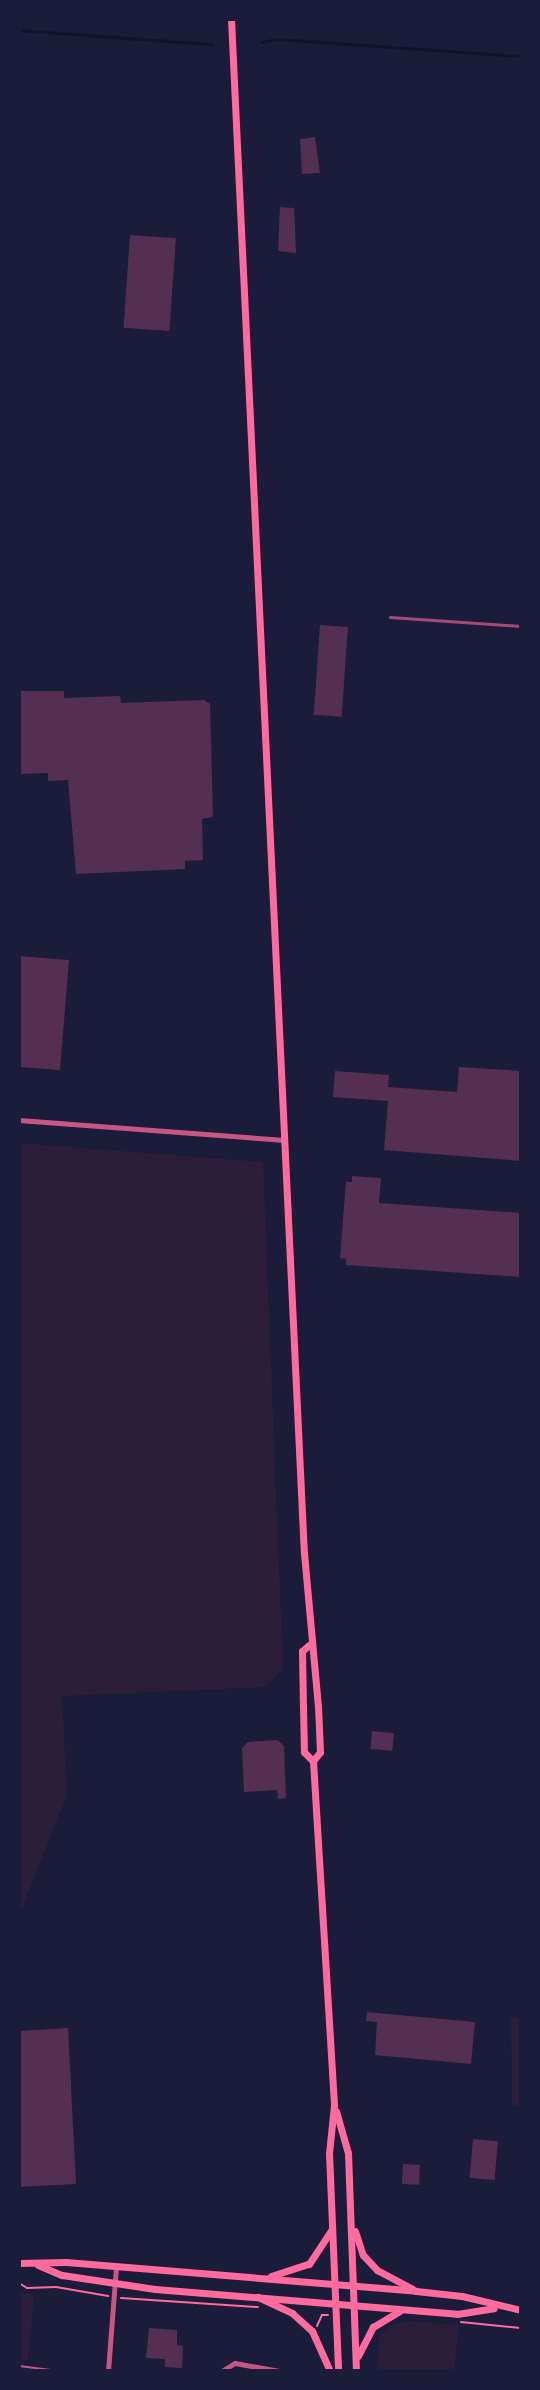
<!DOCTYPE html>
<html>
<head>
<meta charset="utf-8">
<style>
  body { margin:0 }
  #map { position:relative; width:540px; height:2390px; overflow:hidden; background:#1b1b3a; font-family:Inter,sans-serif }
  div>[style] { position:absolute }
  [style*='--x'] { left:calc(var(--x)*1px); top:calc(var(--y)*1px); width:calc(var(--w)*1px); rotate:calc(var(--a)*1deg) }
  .green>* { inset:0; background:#2a1e3b }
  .stream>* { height:2.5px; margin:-1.25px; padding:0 1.25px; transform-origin:1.25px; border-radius:1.25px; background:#12122b }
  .building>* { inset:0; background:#542f53; transform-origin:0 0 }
  .path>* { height:2px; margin:-1px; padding:0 1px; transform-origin:1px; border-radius:1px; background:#ff6b9d }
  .service>* { height:2px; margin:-1px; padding:0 1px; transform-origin:1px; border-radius:1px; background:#c65784 }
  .minor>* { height:4.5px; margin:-2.25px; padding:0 2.25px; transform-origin:2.25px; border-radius:2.25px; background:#c65784 }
  .primary>* { height:7px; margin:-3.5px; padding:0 3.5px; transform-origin:3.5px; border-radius:3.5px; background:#ff6b9d }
  .rail>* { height:2.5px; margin:-1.25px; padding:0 1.25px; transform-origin:1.25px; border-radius:1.25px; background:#a44b75 }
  span { translate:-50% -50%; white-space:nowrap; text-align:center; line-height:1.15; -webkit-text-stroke:5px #1b1b3a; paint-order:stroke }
  .frame { position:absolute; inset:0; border:21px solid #1b1b3a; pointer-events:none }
</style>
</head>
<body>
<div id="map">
  <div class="green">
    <i style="clip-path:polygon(19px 1143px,263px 1162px,283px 1669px,266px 1687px,62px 1696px,67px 1795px,19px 1916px)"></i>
    <i style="clip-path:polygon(511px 2016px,521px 2019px,521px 2106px,512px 2105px)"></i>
    <i style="clip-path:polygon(19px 2293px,34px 2294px,28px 2360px,19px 2360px)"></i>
    <i style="clip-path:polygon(405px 2321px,459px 2325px,454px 2371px,377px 2371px,379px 2338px,390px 2326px)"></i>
  </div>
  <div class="stream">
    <i style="--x:19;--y:30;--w:193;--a:4.2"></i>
    <i style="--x:262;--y:42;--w:15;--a:-11"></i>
    <i style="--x:277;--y:39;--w:245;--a:4"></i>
  </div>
  <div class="building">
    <i style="clip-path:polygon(315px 137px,320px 173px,302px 174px,300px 139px)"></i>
    <i style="clip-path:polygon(280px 207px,294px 208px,296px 253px,278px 251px)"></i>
    <i style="left:130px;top:235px;width:46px;height:93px;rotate:4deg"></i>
    <i style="left:320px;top:625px;width:28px;height:90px;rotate:4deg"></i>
    <i style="clip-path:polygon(19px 691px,64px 691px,64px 698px,120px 696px,121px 703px,204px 700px,210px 704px,213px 817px,202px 819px,203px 860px,185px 861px,185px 869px,76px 874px,68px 780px,48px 781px,48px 773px,19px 774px)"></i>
    <i style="clip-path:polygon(19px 956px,69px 960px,60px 1070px,19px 1067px)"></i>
    <i style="clip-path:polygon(459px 1067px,521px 1071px,521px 1161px,384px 1150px,388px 1101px,333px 1097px,335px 1071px,389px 1075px,388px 1087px,457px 1092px)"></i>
    <i style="clip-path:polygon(352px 1176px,381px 1178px,379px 1203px,521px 1213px,521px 1277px,346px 1265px,346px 1259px,340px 1258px,346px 1182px,352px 1182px)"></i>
    <i style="left:372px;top:1731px;width:22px;height:18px;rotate:5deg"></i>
    <i style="clip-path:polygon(278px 1740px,284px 1746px,286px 1798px,278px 1799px,277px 1790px,244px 1792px,242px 1748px,248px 1742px)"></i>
    <i style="clip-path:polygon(367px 2012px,475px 2022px,471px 2064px,375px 2055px,377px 2022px,366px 2021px)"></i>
    <i style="clip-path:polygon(68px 2028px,76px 2184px,19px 2187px,19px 2031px)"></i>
    <i style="left:473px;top:2139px;width:25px;height:39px;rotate:5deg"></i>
    <i style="left:403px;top:2164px;width:17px;height:20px;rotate:3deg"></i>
    <i style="clip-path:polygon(149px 2328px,177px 2330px,177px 2345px,183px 2346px,182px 2368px,165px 2367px,165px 2359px,146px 2358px)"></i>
  </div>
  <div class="path">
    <i style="--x:19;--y:2283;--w:9;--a:32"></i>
    <i style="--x:27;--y:2288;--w:29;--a:-2"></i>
    <i style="--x:56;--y:2287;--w:53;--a:9.8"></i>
    <i style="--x:121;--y:2298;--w:137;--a:3.8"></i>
    <i style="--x:461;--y:2322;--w:60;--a:5.7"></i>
    <i style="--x:317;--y:2326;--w:12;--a:-66"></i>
    <i style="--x:322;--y:2315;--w:6;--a:0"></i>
  </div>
  <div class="service">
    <i style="--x:19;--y:2366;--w:40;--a:7.1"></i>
  </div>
  <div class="minor">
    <i style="--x:19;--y:1120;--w:266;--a:4.3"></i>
    <i style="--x:108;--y:2371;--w:104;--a:-85.6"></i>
    <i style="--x:222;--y:2371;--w:15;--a:-32"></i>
    <i style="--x:235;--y:2363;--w:46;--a:10.1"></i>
  </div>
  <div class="primary">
    <i style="--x:231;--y:19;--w:1536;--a:87.28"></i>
    <i style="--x:304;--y:1553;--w:154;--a:84.8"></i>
    <i style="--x:318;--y:1706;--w:46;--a:87.5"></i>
    <i style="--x:320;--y:1752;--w:11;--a:128"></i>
    <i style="--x:313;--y:1761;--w:345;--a:86.5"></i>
    <i style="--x:334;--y:2105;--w:48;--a:95.9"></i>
    <i style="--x:329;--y:2153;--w:218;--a:87.6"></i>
    <i style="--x:309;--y:1645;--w:9;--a:139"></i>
    <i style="--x:302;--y:1651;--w:55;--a:89"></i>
    <i style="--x:303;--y:1706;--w:46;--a:88.8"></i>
    <i style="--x:304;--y:1752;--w:13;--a:45"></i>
    <i style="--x:336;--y:2111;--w:44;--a:74.1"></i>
    <i style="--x:348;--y:2153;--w:218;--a:87.9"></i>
    <i style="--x:355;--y:2231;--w:25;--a:72"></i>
    <i style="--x:363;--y:2255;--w:21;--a:47"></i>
    <i style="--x:377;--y:2270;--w:40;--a:28"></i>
    <i style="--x:19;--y:2263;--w:47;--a:-1.2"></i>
    <i style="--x:66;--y:2262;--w:351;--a:4.7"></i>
    <i style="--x:416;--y:2291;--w:46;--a:6.2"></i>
    <i style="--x:462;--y:2296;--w:61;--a:13.3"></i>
    <i style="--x:38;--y:2265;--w:26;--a:23"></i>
    <i style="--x:62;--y:2275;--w:94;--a:8.6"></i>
    <i style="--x:155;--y:2289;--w:303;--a:4.7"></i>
    <i style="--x:457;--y:2314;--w:37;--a:-9"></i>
    <i style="--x:271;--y:2276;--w:40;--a:-18"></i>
    <i style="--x:309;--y:2264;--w:42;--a:-56.7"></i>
    <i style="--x:258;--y:2297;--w:38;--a:25"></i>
    <i style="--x:292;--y:2313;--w:27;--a:42"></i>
    <i style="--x:312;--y:2331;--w:44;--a:65.8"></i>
    <i style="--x:358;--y:2356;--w:33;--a:-63"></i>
    <i style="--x:373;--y:2327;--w:31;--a:-31"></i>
  </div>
  <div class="rail">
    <i style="--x:390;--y:617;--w:131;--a:3.9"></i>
  </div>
  <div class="frame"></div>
</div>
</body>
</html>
